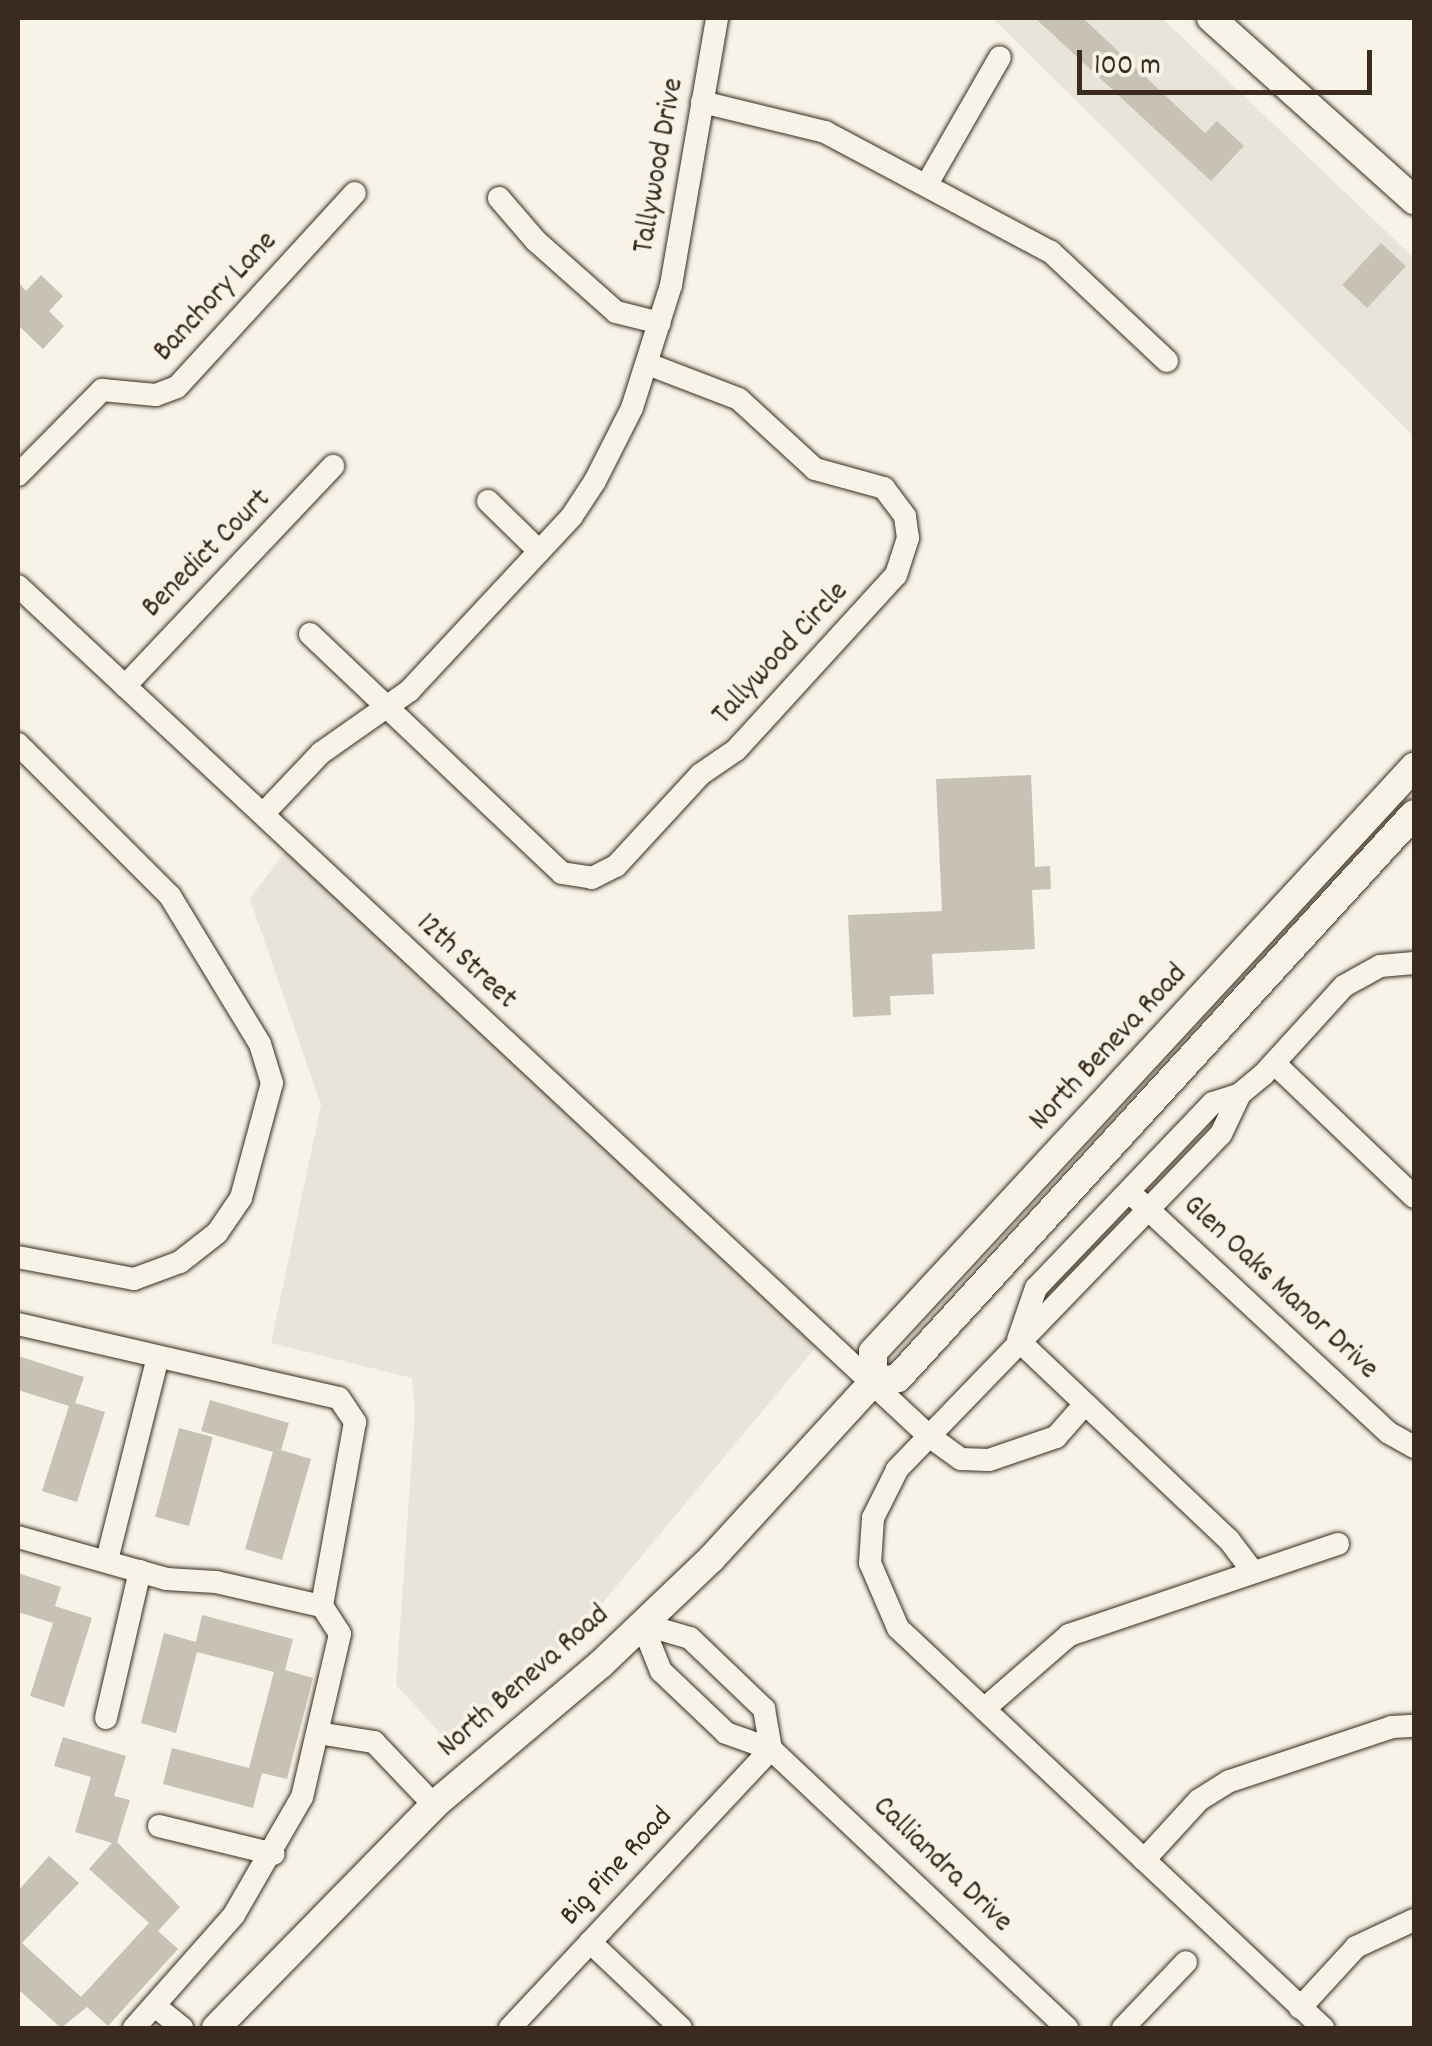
<!DOCTYPE html>
<html>
<head>
<meta charset="utf-8">
<style>
  body { margin:0 }
  #map { position:relative; width:1432px; height:2046px; overflow:hidden; background:#f7f3e8; font-family:Dekko,sans-serif }
  div>[style] { position:absolute }
  [style*='--x'] { left:calc(var(--x)*1px); top:calc(var(--y)*1px); width:calc(var(--w)*1px); rotate:calc(var(--a)*1deg) }
  .built>* { inset:0; background:#e9e4d9 }
  .building>* { inset:0; background:#c8c1b6; transform-origin:0 0 }
  .roads { filter:drop-shadow(0 0 2px #3b2a1e) drop-shadow(0 0 2px #3b2a1e) }
  .minor>* { height:22px; margin:-11px; padding:0 11px; transform-origin:11px; border-radius:11px; background:#f7f3e8 }
  .major>* { height:28px; margin:-14px; padding:0 14px; transform-origin:14px; border-radius:14px; background:#f7f3e8 }
  span { translate:-50% -50%; white-space:nowrap; text-align:center; line-height:1.15; -webkit-text-stroke:8px #f7f3e8; paint-order:stroke }
  .street-label { font-size:30px; color:#3b2a1e }
  .frame { position:absolute; inset:0; border:20px solid #3b2a1e; pointer-events:none }
  .scale { position:absolute; left:1077px; top:50px; width:295px; height:45px; box-sizing:border-box; border:5px solid #3b2a1e; border-top:0; padding-left:12px; font-size:30px; line-height:35px; white-space:nowrap; color:#3b2a1e; -webkit-text-stroke:8px #f7f3e8; paint-order:stroke }
</style>
</head>
<body>
<div id="map">
  <div class="built">
    <i style="clip-path:polygon(993px 18px,1162px 18px,1414px 258px,1414px 437px)"></i>
    <i style="clip-path:polygon(286px 850px,816px 1347px,585px 1624px,469px 1729px,442px 1735px,396px 1685px,415px 1412px,412px 1378px,271px 1343px,321px 1105px,250px 899px)"></i>
  </div>
  <div class="building">
    <i style="clip-path:polygon(1035px 18px,1083px 18px,1205px 133px,1217px 121px,1244px 146px,1211px 181px)"></i>
    <i style="left:1381px;top:243px;width:34px;height:57px;rotate:43deg"></i>
    <i style="clip-path:polygon(41px 275px,63px 296px,49px 311px,64px 326px,43px 349px,18px 325px,18px 282px,26px 291px)"></i>
    <i style="clip-path:polygon(1031px 775px,1035px 867px,1050px 866px,1051px 889px,1032px 890px,1035px 949px,932px 954px,934px 994px,890px 996px,891px 1015px,853px 1017px,848px 915px,942px 911px,936px 779px)"></i>
    <i style="clip-path:polygon(18px 1356px,84px 1377px,75px 1403px,105px 1412px,77px 1502px,42px 1491px,69px 1406px,18px 1390px)"></i>
    <i style="clip-path:polygon(210px 1400px,289px 1423px,281px 1450px,311px 1459px,282px 1560px,245px 1549px,273px 1452px,201px 1431px)"></i>
    <i style="left:179px;top:1428px;width:35px;height:92px;rotate:15deg"></i>
    <i style="clip-path:polygon(18px 1573px,61px 1587px,55px 1606px,92px 1618px,64px 1707px,30px 1696px,53px 1623px,18px 1612px)"></i>
    <i style="clip-path:polygon(202px 1615px,293px 1639px,285px 1670px,313px 1678px,287px 1779px,262px 1773px,253px 1808px,163px 1784px,172px 1748px,249px 1768px,274px 1672px,197px 1652px,176px 1733px,141px 1723px,164px 1633px,196px 1642px)"></i>
    <i style="clip-path:polygon(63px 1737px,126px 1756px,114px 1796px,130px 1800px,117px 1842px,180px 1907px,158px 1931px,178px 1949px,108px 2026px,87px 2007px,61px 2028px,18px 1989px,18px 1891px,49px 1856px,79px 1883px,22px 1943px,81px 1997px,149px 1923px,89px 1869px,112px 1843px,75px 1832px,91px 1777px,54px 1766px)"></i>
  </div>
  <div class="roads">
    <div class="minor">
      <i style="--x:702;--y:102;--w:127;--a:13.7"></i>
      <i style="--x:825;--y:132;--w:256;--a:28"></i>
      <i style="--x:1051;--y:252;--w:159;--a:43.2"></i>
      <i style="--x:927;--y:184;--w:146;--a:-60.1"></i>
      <i style="--x:499;--y:198;--w:57;--a:49.3"></i>
      <i style="--x:536;--y:241;--w:107;--a:41.6"></i>
      <i style="--x:616;--y:312;--w:45;--a:14"></i>
      <i style="--x:18;--y:475;--w:120;--a:-45.3"></i>
      <i style="--x:102;--y:390;--w:54;--a:5.3"></i>
      <i style="--x:156;--y:395;--w:22;--a:-21"></i>
      <i style="--x:177;--y:387;--w:263;--a:-47.5"></i>
      <i style="--x:488;--y:501;--w:71;--a:44.4"></i>
      <i style="--x:18;--y:586;--w:1246;--a:43.02"></i>
      <i style="--x:929;--y:1436;--w:39;--a:36"></i>
      <i style="--x:961;--y:1459;--w:28;--a:2"></i>
      <i style="--x:989;--y:1460;--w:71;--a:-18.9"></i>
      <i style="--x:1056;--y:1437;--w:44;--a:-48.7"></i>
      <i style="--x:310;--y:634;--w:347;--a:43.5"></i>
      <i style="--x:562;--y:873;--w:30;--a:9"></i>
      <i style="--x:592;--y:878;--w:27;--a:-27"></i>
      <i style="--x:616;--y:866;--w:125;--a:-47.3"></i>
      <i style="--x:701;--y:774;--w:42;--a:-34.4"></i>
      <i style="--x:736;--y:750;--w:237;--a:-47.6"></i>
      <i style="--x:896;--y:575;--w:39;--a:-72"></i>
      <i style="--x:908;--y:538;--w:22;--a:-98"></i>
      <i style="--x:905;--y:516;--w:35;--a:-127"></i>
      <i style="--x:884;--y:488;--w:72;--a:-164.6"></i>
      <i style="--x:815;--y:469;--w:103;--a:-137.4"></i>
      <i style="--x:739;--y:399;--w:97;--a:-159"></i>
      <i style="--x:125;--y:686;--w:303;--a:-46.6"></i>
      <i style="--x:18;--y:744;--w:215;--a:45"></i>
      <i style="--x:170;--y:896;--w:173;--a:58.7"></i>
      <i style="--x:260;--y:1044;--w:41;--a:72.9"></i>
      <i style="--x:272;--y:1083;--w:119;--a:105.1"></i>
      <i style="--x:241;--y:1198;--w:42;--a:124.4"></i>
      <i style="--x:217;--y:1233;--w:47;--a:141.9"></i>
      <i style="--x:180;--y:1262;--w:49;--a:159.7"></i>
      <i style="--x:134;--y:1279;--w:118;--a:-169.3"></i>
      <i style="--x:264;--y:813;--w:83;--a:-46.5"></i>
      <i style="--x:321;--y:753;--w:108;--a:-35.2"></i>
      <i style="--x:409;--y:691;--w:239;--a:-47"></i>
      <i style="--x:572;--y:516;--w:42;--a:-56.7"></i>
      <i style="--x:595;--y:481;--w:82;--a:-63.1"></i>
      <i style="--x:632;--y:408;--w:129;--a:-72.4"></i>
      <i style="--x:671;--y:285;--w:271;--a:-80.2"></i>
      <i style="--x:1274;--y:1063;--w:194;--a:43.7"></i>
      <i style="--x:1240;--y:1094;--w:44;--a:115.4"></i>
      <i style="--x:1221;--y:1134;--w:467;--a:134"></i>
      <i style="--x:897;--y:1470;--w:54;--a:116.6"></i>
      <i style="--x:873;--y:1518;--w:45;--a:93.8"></i>
      <i style="--x:870;--y:1563;--w:71;--a:66.7"></i>
      <i style="--x:898;--y:1628;--w:584;--a:43.26"></i>
      <i style="--x:1138;--y:1200;--w:342;--a:42.9"></i>
      <i style="--x:1389;--y:1433;--w:29;--a:29"></i>
      <i style="--x:18;--y:1324;--w:329;--a:13"></i>
      <i style="--x:339;--y:1398;--w:29;--a:56"></i>
      <i style="--x:355;--y:1422;--w:187;--a:100.2"></i>
      <i style="--x:322;--y:1606;--w:33;--a:57"></i>
      <i style="--x:340;--y:1634;--w:167;--a:103.1"></i>
      <i style="--x:302;--y:1797;--w:136;--a:120"></i>
      <i style="--x:234;--y:1915;--w:151;--a:131.5"></i>
      <i style="--x:1019;--y:1337;--w:52;--a:-70.9"></i>
      <i style="--x:1036;--y:1288;--w:256;--a:-46.3"></i>
      <i style="--x:1213;--y:1103;--w:28;--a:-18"></i>
      <i style="--x:1240;--y:1094;--w:30;--a:-40"></i>
      <i style="--x:1263;--y:1075;--w:120;--a:-47.7"></i>
      <i style="--x:1344;--y:986;--w:41;--a:-29.1"></i>
      <i style="--x:1380;--y:966;--w:34;--a:-5"></i>
      <i style="--x:1018;--y:1340;--w:291;--a:43.5"></i>
      <i style="--x:1229;--y:1540;--w:40;--a:53"></i>
      <i style="--x:18;--y:1537;--w:154;--a:15.8"></i>
      <i style="--x:166;--y:1579;--w:50;--a:3.4"></i>
      <i style="--x:216;--y:1582;--w:109;--a:12.8"></i>
      <i style="--x:107;--y:1560;--w:209;--a:-75.9"></i>
      <i style="--x:642;--y:1624;--w:51;--a:68"></i>
      <i style="--x:661;--y:1671;--w:90;--a:43.6"></i>
      <i style="--x:726;--y:1733;--w:48;--a:19.6"></i>
      <i style="--x:771;--y:1749;--w:407;--a:43.3"></i>
      <i style="--x:642;--y:1624;--w:50;--a:16.3"></i>
      <i style="--x:690;--y:1638;--w:103;--a:43.8"></i>
      <i style="--x:764;--y:1709;--w:41;--a:80.1"></i>
      <i style="--x:984;--y:1709;--w:113;--a:-41"></i>
      <i style="--x:1069;--y:1635;--w:284;--a:-18.7"></i>
      <i style="--x:106;--y:1718;--w:151;--a:-77"></i>
      <i style="--x:318;--y:1733;--w:57;--a:9.1"></i>
      <i style="--x:374;--y:1742;--w:87;--a:46.4"></i>
      <i style="--x:159;--y:1826;--w:118;--a:13.7"></i>
      <i style="--x:1144;--y:1860;--w:81;--a:-47.5"></i>
      <i style="--x:1199;--y:1800;--w:36;--a:-32"></i>
      <i style="--x:1230;--y:1781;--w:171;--a:-18.4"></i>
      <i style="--x:1392;--y:1727;--w:22;--a:-3"></i>
      <i style="--x:590;--y:1942;--w:125;--a:43.4"></i>
      <i style="--x:155;--y:2006;--w:35;--a:39"></i>
      <i style="--x:1300;--y:2008;--w:83;--a:-47.4"></i>
      <i style="--x:1356;--y:1947;--w:64;--a:-25"></i>
      <i style="--x:510;--y:2028;--w:382;--a:-46.9"></i>
      <i style="--x:1123;--y:2028;--w:91;--a:-46.3"></i>
    </div>
    <div class="major">
      <i style="--x:1211;--y:18;--w:273;--a:41.9"></i>
      <i style="--x:873;--y:1382;--w:30;--a:-90"></i>
      <i style="--x:873;--y:1352;--w:797;--a:-47.24"></i>
      <i style="--x:216;--y:2028;--w:312;--a:-45.6"></i>
      <i style="--x:434;--y:1805;--w:219;--a:-40.2"></i>
      <i style="--x:601;--y:1664;--w:152;--a:-43.7"></i>
      <i style="--x:711;--y:1559;--w:240;--a:-47.5"></i>
      <i style="--x:873;--y:1382;--w:25;--a:-9"></i>
      <i style="--x:898;--y:1378;--w:764;--a:-47.54"></i>
    </div>
  </div>
  <div class="street-label">
    <span style="left:661px;top:166px;rotate:-80deg">Tallywood Drive</span>
    <span style="left:217px;top:298px;rotate:-47deg">Banchory Lane</span>
    <span style="left:208px;top:555px;rotate:-45deg">Benedict Court</span>
    <span style="left:782px;top:655px;rotate:-47deg">Tallywood Circle</span>
    <span style="left:465px;top:963px;rotate:43deg">12th Street</span>
    <span style="left:1110px;top:1049px;rotate:-47deg">North Beneva Road</span>
    <span style="left:1279px;top:1289px;rotate:43deg">Glen Oaks Manor Drive</span>
    <span style="left:525px;top:1683px;rotate:-41deg">North Beneva Road</span>
    <span style="left:941px;top:1866px;rotate:44deg">Calliandra Drive</span>
    <span style="left:618px;top:1868px;rotate:-47deg">Big Pine Road</span>
  </div>
  <div class="frame"></div>
  <div class="scale">100 m</div>
</div>
</body>
</html>
